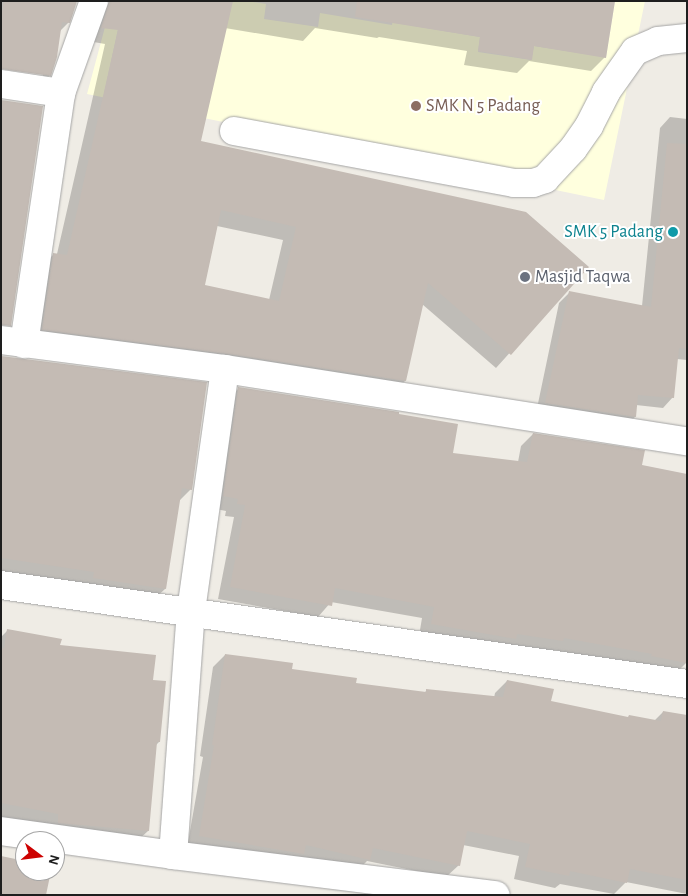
<!DOCTYPE html>
<html>
<head>
<meta charset="utf-8">
<style>
  body { margin:0 }
  #map { position:relative; width:688px; height:896px; overflow:hidden; background:#efece5; font-family:"Alegreya Sans",sans-serif }
  div>[style] { position:absolute }
  [style*='--x'] { left:calc(var(--x)*1px); top:calc(var(--y)*1px); width:calc(var(--w)*1px); rotate:calc(var(--a)*1deg) }
  .education>* { inset:0; background:#ffffde }
  .shadow>* { inset:0; background:#0003 }
  .building>* { inset:0; background:#c4bbb4 }
  .roads { filter:drop-shadow(0 0 1px #a5a5a5) drop-shadow(0 0 1px #a5a5a5) }
  .street>* { height:28px; margin:-14px; padding:0 14px; transform-origin:14px; border-radius:14px; background:#fff }
  .dots>* { width:14px; height:14px; translate:-50% -50%; box-sizing:border-box; border:2px solid #fff; border-radius:50% }
  span { translate:-50% -50%; white-space:nowrap; text-align:center; line-height:1.15; -webkit-text-stroke:4px #fff; paint-order:stroke }
  .education-label { font-size:18px; color:#785e54 }
  .left { translate:0 -50%; text-align:left }
  .culture-label { font-size:18px; color:#0d838f }
  .right { translate:-100% -50%; text-align:right }
  .worship-label { font-size:18px; color:#5b616d }
  .frame { position:absolute; inset:0; border:2px solid #1e1e1e; pointer-events:none }
  .north { position:absolute; left:15px; top:831px; width:50px; height:50px; box-sizing:border-box; background:#fff; border:1px solid #a5a5a5; border-radius:50%; rotate:105deg; font-size:14px; font-weight:700; line-height:20px; text-align:center; color:#1e1e1e }
  .north::after { content:''; display:block; margin:auto; width:18px; height:22px; background:#cd0100; clip-path:polygon(50% 0,100% 100%,50% 72%,0 100%) }
</style>
</head>
<body>
<div id="map">
  <div class="education">
    <i style="clip-path:polygon(112px 1px,124px 1px,104px 94px,205px 1px,247px 1px,266px 4px,264px 19px,318px 27px,320px 13px,392px 25px,396px 1px,396px 23px,480px 37px,478px 52px,531px 60px,534px 46px,606px 57px,615px 1px,645px 1px,604px 200px,87px 94px)"></i>
  </div>
  <div class="shadow">
    <i style="clip-path:polygon(1px 1px,76px 1px,69px 22px,60px 31px,50px 75px,36px 89px,1px 84px,1px 70px,43px 76px,43px 73px,1px 67px)"></i>
    <i style="clip-path:polygon(evenodd,87px 1px,614px 1px,605px 57px,591px 71px,529px 61px,517px 73px,464px 65px,467px 51px,379px 37px,377px 38px,315px 28px,303px 41px,225px 28px,199px 142px,587px 267px,496px 368px,422px 304px,405px 381px,391px 395px,29px 343px,40px 268px,54px 254px,57px 254px,105px 44px,88px 41px,87px 1px,217px 226px,283px 240px,269px 300px,204px 286px,217px 226px)"></i>
    <i style="clip-path:polygon(670px 117px,687px 119px,687px 360px,677px 359px,673px 397px,663px 408px,636px 405px,635px 417px,624px 427px,536px 413px,559px 303px,570px 292px,642px 306px,660px 128px)"></i>
    <i style="clip-path:polygon(1px 357px,191px 489px,178px 502px,165px 589px,151px 602px,1px 585px)"></i>
    <i style="clip-path:polygon(239px 388px,452px 454px,518px 462px,521px 446px,533px 434px,640px 466px,687px 662px,675px 674px,640px 665px,553px 650px,550px 653px,419px 636px,422px 618px,331px 602px,318px 617px,218px 599px,234px 517px,225px 516px,226px 511px,211px 508px,227px 400px)"></i>
    <i style="clip-path:polygon(8px 630px,59px 646px,152px 681px,159px 742px,156px 745px,148px 831px,135px 843px,1px 818px,1px 637px)"></i>
    <i style="clip-path:polygon(225px 655px,355px 684px,424px 693px,427px 690px,494px 698px,495px 693px,507px 681px,550px 702px,627px 718px,654px 721px,663px 712px,687px 717px,687px 894px,626px 882px,614px 894px,560px 884px,555px 888px,514px 879px,519px 856px,463px 845px,459px 865px,446px 877px,367px 861px,357px 871px,187px 848px,203px 757px,200px 756px,213px 667px)"></i>
  </div>
  <div class="building">
    <i style="clip-path:polygon(4px 1px,77px 1px,70px 23px,62px 22px,57px 57px,51px 76px,1px 69px,1px 18px)"></i>
    <i style="clip-path:polygon(evenodd,109px 1px,233px 1px,201px 141px,526px 212px,589px 267px,511px 355px,428px 283px,406px 381px,227px 354px,42px 330px,53px 253px,67px 255px,118px 30px,101px 28px,109px 1px,221px 210px,296px 227px,279px 301px,205px 285px,221px 210px)"></i>
    <i style="clip-path:polygon(357px 1px,615px 1px,606px 58px,534px 46px,532px 60px,478px 51px,480px 37px,355px 17px)"></i>
    <i style="clip-path:polygon(1px 100px,43px 106px,11px 326px,1px 325px)"></i>
    <i style="clip-path:polygon(667px 143px,687px 144px,687px 349px,679px 348px,674px 398px,638px 395px,636px 417px,545px 403px,569px 291px,651px 307px)"></i>
    <i style="clip-path:polygon(1px 356px,207px 382px,192px 490px,182px 488px,166px 589px,93px 578px,94px 572px,1px 558px)"></i>
    <i style="clip-path:polygon(238px 387px,399px 412px,399px 414px,458px 424px,453px 453px,527px 462px,533px 433px,645px 450px,642px 465px,687px 474px,687px 663px,651px 656px,652px 654px,564px 638px,563px 641px,517px 634px,516px 639px,431px 624px,434px 607px,335px 588px,332px 606px,230px 587px,245px 505px,237px 504px,238px 499px,223px 496px)"></i>
    <i style="clip-path:polygon(7px 629px,62px 639px,60px 645px,156px 655px,153px 680px,166px 681px,160px 742px,157px 742px,149px 831px,58px 823px,58px 814px,1px 803px,1px 648px,4px 648px)"></i>
    <i style="clip-path:polygon(225px 654px,293px 663px,292px 669px,357px 678px,356px 683px,426px 692px,426px 689px,503px 697px,507px 680px,554px 689px,551px 701px,628px 717px,629px 715px,661px 721px,663px 711px,687px 715px,687px 880px,630px 869px,627px 883px,570px 871px,569px 876px,525px 867px,530px 844px,467px 831px,460px 866px,373px 848px,370px 860px,306px 845px,304px 854px,199px 836px,214px 745px,212px 745px)"></i>
    <i style="clip-path:polygon(1px 856px,25px 861px,25px 871px,51px 871px,46px 895px,1px 895px)"></i>
  </div>
  <div class="roads">
    <div class="street">
      <i style="--x:1;--y:84;--w:61;--a:8.5"></i>
      <i style="--x:234;--y:131;--w:285;--a:10.5"></i>
      <i style="--x:514;--y:183;--w:19;--a:0"></i>
      <i style="--x:533;--y:183;--w:13;--a:-18"></i>
      <i style="--x:545;--y:179;--w:41;--a:-47"></i>
      <i style="--x:573;--y:149;--w:28;--a:-55"></i>
      <i style="--x:589;--y:126;--w:38;--a:-63"></i>
      <i style="--x:606;--y:92;--w:50;--a:-54.7"></i>
      <i style="--x:635;--y:51;--w:25;--a:-23"></i>
      <i style="--x:658;--y:41;--w:29;--a:-6"></i>
      <i style="--x:1;--y:340;--w:226;--a:7.4"></i>
      <i style="--x:225;--y:369;--w:468;--a:8.9"></i>
      <i style="--x:24;--y:344;--w:254;--a:-81.6"></i>
      <i style="--x:61;--y:93;--w:98;--a:-70.3"></i>
      <i style="--x:1;--y:585;--w:693;--a:8.21"></i>
      <i style="--x:1;--y:831;--w:174;--a:7.9"></i>
      <i style="--x:173;--y:855;--w:325;--a:7.1"></i>
      <i style="--x:173;--y:855;--w:245;--a:-85.8"></i>
      <i style="--x:191;--y:611;--w:244;--a:-82"></i>
    </div>
  </div>
  <div class="dots">
    <i style="left:416px;top:106px;background:#8d6e63"></i>
    <i style="left:673px;top:232px;background:#0f9aa8"></i>
    <i style="left:525px;top:277px;background:#6b7280"></i>
  </div>
  <div class="education-label">
    <span class="left" style="left:426px;top:106px">SMK N 5 Padang</span>
  </div>
  <div class="culture-label">
    <span class="right" style="left:663px;top:232px">SMK 5 Padang</span>
  </div>
  <div class="worship-label">
    <span class="left" style="left:535px;top:277px">Masjid Taqwa</span>
  </div>
  <div class="frame"></div>
  <div class="north">N</div>
</div>
</body>
</html>
